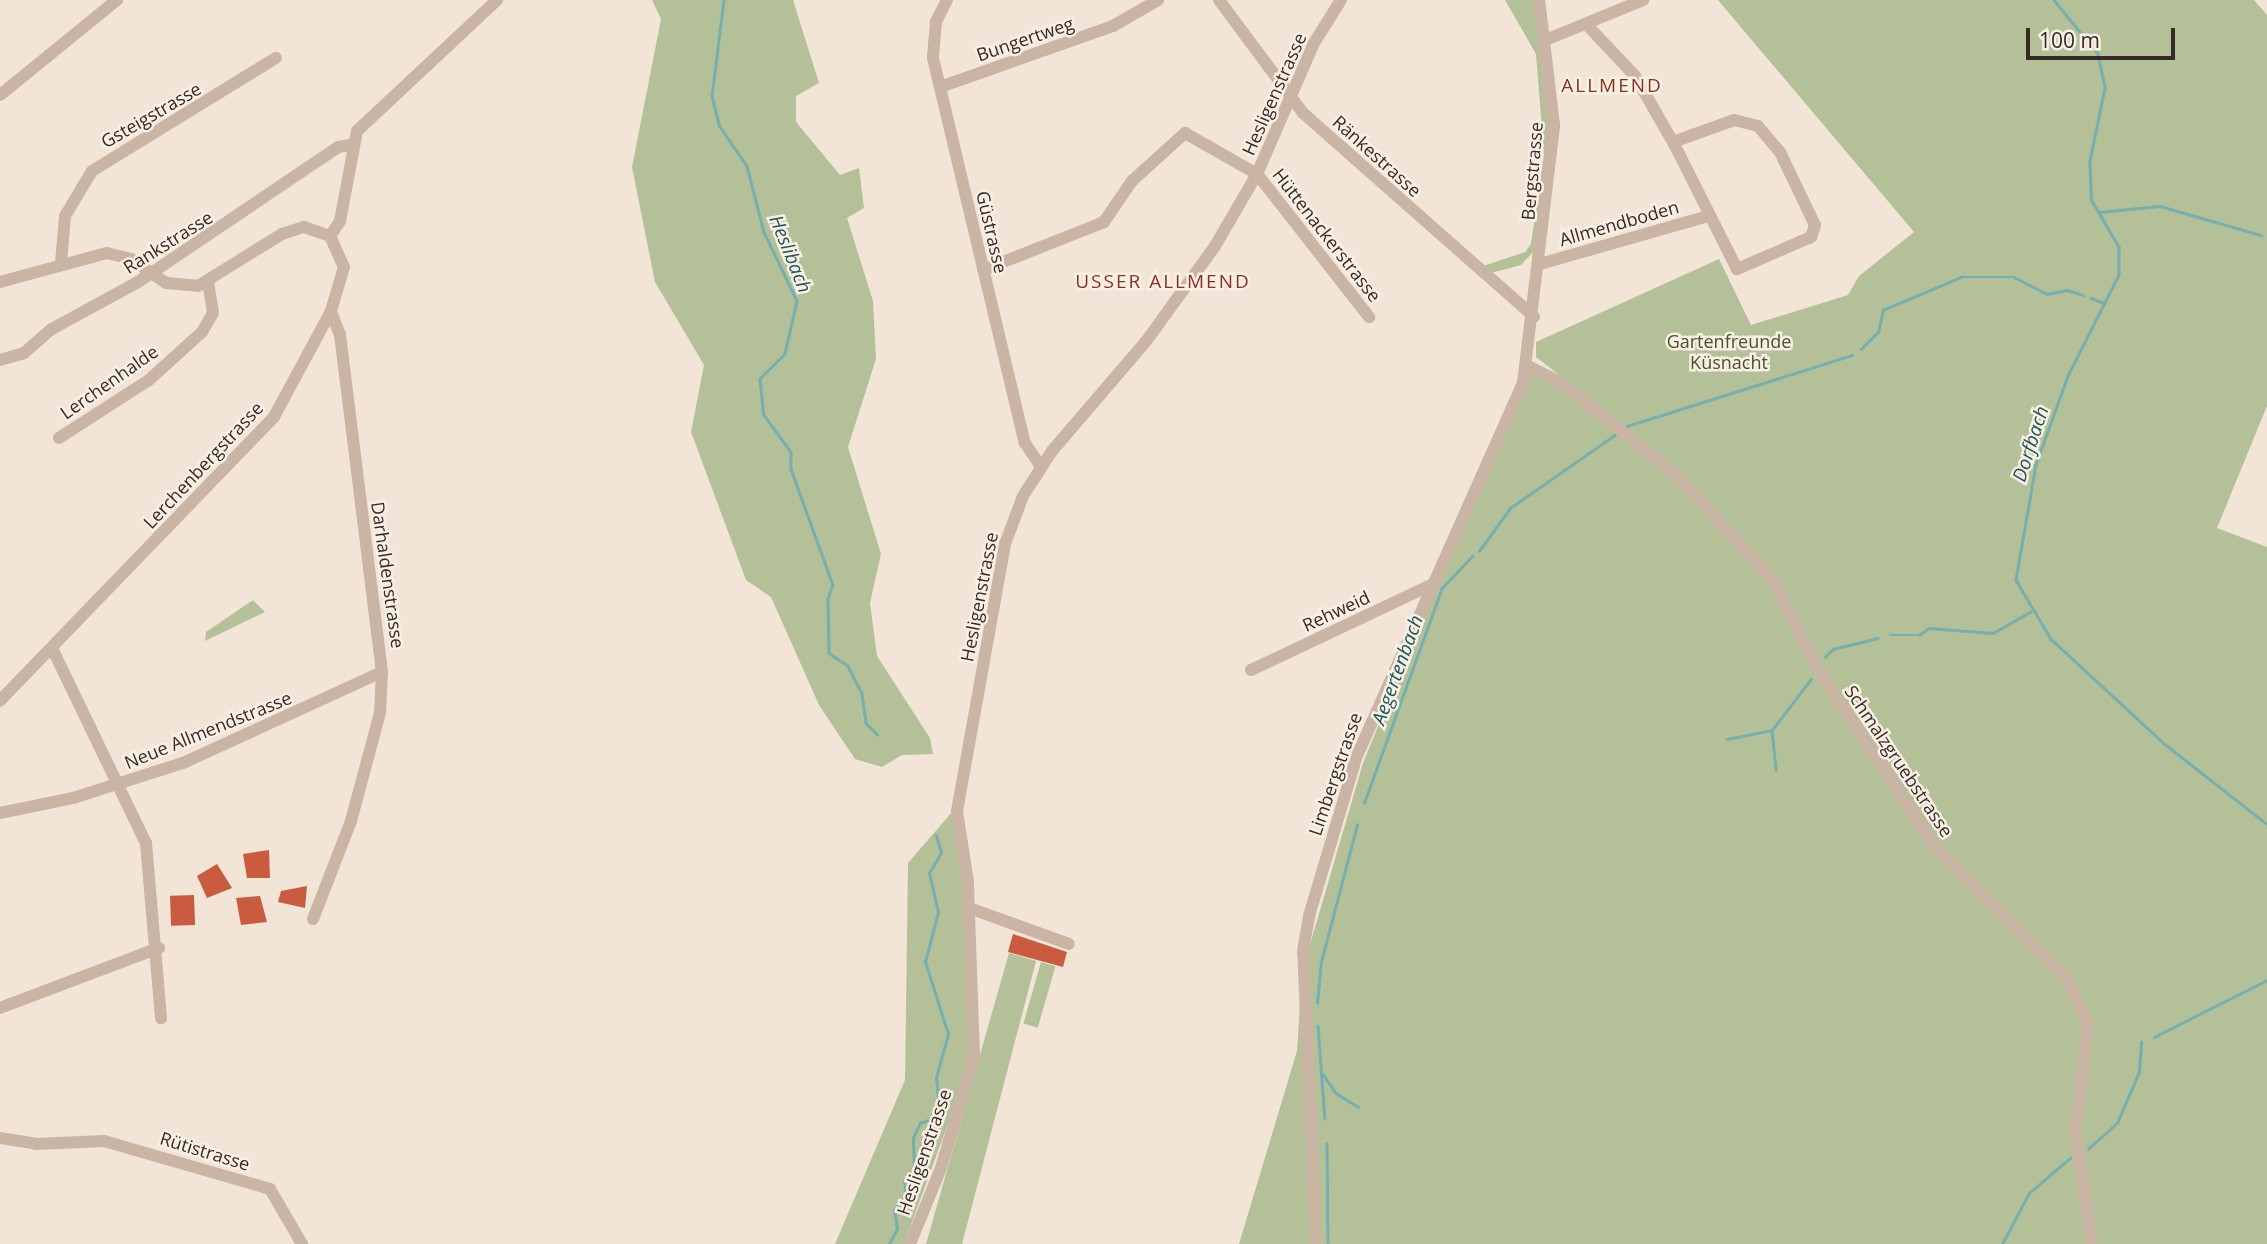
<!DOCTYPE html>
<html>
<head>
<meta charset="utf-8">
<style>
  body { margin:0 }
  #map { position:relative; width:2267px; height:1244px; overflow:hidden; background:#f2e5d8; font-family:"Open Sans",sans-serif }
  div>[style] { position:absolute }
  [style*='--x'] { left:calc(var(--x)*1px); top:calc(var(--y)*1px); width:calc(var(--w)*1px); rotate:calc(var(--a)*1deg) }
  .green>* { inset:0; background:#b4c198; transform-origin:0 0 }
  .stream>* { height:2.5px; margin:-1.25px; padding:0 1.25px; transform-origin:1.25px; border-radius:1.25px; background:#76afaf }
  .building>* { inset:0; background:#c95b3e; transform-origin:0 0 }
  .minor>* { height:12px; margin:-6px; padding:0 6px; transform-origin:6px; border-radius:6px; background:#cab4a4 }
  span { translate:-50% -50%; white-space:nowrap; text-align:center; line-height:1.15; -webkit-text-stroke:5px #f9efe4; paint-order:stroke }
  .street-label { font-size:18px; color:#352a26 }
  .park-label { font-size:18px; color:#455429 }
  .neighbourhood-label { font-size:19px; color:#86321d; letter-spacing:2px }
  .water-label { font-size:19px; color:#1a5557; font-style:italic }
  .scale { position:absolute; left:2026px; top:28px; width:149px; height:32px; box-sizing:border-box; border:4px solid #352a26; border-top:0; padding-left:9px; font-size:21px; line-height:24px; white-space:nowrap; color:#352a26; -webkit-text-stroke:5px #f9efe4; paint-order:stroke }
</style>
</head>
<body>
<div id="map">
  <div class="green">
    <i style="clip-path:polygon(652px 0,793px 0,819px 83px,796px 96px,796px 122px,840px 175px,859px 168px,864px 208px,847px 218px,873px 301px,876px 359px,848px 447px,881px 554px,870px 603px,877px 656px,930px 738px,933px 754px,902px 755px,882px 767px,855px 759px,819px 705px,771px 597px,746px 580px,691px 432px,704px 365px,655px 282px,632px 167px,661px 19px)"></i>
    <i style="clip-path:polygon(1505px 0,1539px 0,1549px 122px,1537px 248px,1521px 265px,1491px 273px,1483px 266px,1525px 252px,1531px 244px,1544px 155px,1536px 54px)"></i>
    <i style="clip-path:polygon(1718px 0,2254px 0,2267px 15px,2267px 406px,2217px 528px,2267px 547px,2267px 1244px,1239px 1244px,1297px 1051px,1302px 972px,1363px 763px,1526px 365px,1572px 385px,1536px 357px,1536px 342px,1719px 259px,1751px 325px,1848px 295px,1859px 276px,1914px 232px)"></i>
    <i style="clip-path:polygon(253px 600px,265px 612px,205px 641px,206px 632px)"></i>
    <i style="clip-path:polygon(953px 811px,964px 888px,971px 1061px,904px 1244px,835px 1244px,905px 1080px,908px 863px)"></i>
    <i style="clip-path:polygon(1009px 953px,1036px 961px,962px 1244px,926px 1244px)"></i>
    <i style="left:1041px;top:962px;width:15px;height:64px;rotate:16deg"></i>
  </div>
  <div class="stream">
    <i style="--x:724;--y:0;--w:97;--a:97.1"></i>
    <i style="--x:712;--y:96;--w:30;--a:76"></i>
    <i style="--x:719;--y:125;--w:50;--a:55.7"></i>
    <i style="--x:747;--y:166;--w:68;--a:75.6"></i>
    <i style="--x:764;--y:232;--w:76;--a:64.4"></i>
    <i style="--x:797;--y:301;--w:54;--a:102.8"></i>
    <i style="--x:785;--y:354;--w:35;--a:135"></i>
    <i style="--x:760;--y:379;--w:36;--a:84"></i>
    <i style="--x:764;--y:415;--w:46;--a:53.9"></i>
    <i style="--x:791;--y:452;--w:17;--a:90"></i>
    <i style="--x:791;--y:469;--w:123;--a:70.1"></i>
    <i style="--x:833;--y:585;--w:15;--a:110"></i>
    <i style="--x:828;--y:599;--w:54;--a:88.9"></i>
    <i style="--x:829;--y:653;--w:23;--a:34"></i>
    <i style="--x:848;--y:666;--w:31;--a:63"></i>
    <i style="--x:862;--y:694;--w:29;--a:82"></i>
    <i style="--x:866;--y:723;--w:16;--a:45"></i>
    <i style="--x:2054;--y:0;--w:70;--a:50.8"></i>
    <i style="--x:2098;--y:54;--w:35;--a:78"></i>
    <i style="--x:2105;--y:88;--w:75;--a:101.6"></i>
    <i style="--x:2090;--y:161;--w:38;--a:88"></i>
    <i style="--x:2091;--y:199;--w:56;--a:59.7"></i>
    <i style="--x:2119;--y:247;--w:28;--a:90"></i>
    <i style="--x:2119;--y:275;--w:113;--a:116.8"></i>
    <i style="--x:2068;--y:376;--w:95;--a:109.8"></i>
    <i style="--x:2036;--y:465;--w:117;--a:99.9"></i>
    <i style="--x:2016;--y:580;--w:69;--a:59.3"></i>
    <i style="--x:2051;--y:639;--w:156;--a:42.7"></i>
    <i style="--x:2166;--y:745;--w:128;--a:38"></i>
    <i style="--x:2099;--y:212;--w:61;--a:-5.6"></i>
    <i style="--x:2160;--y:206;--w:105;--a:16"></i>
    <i style="--x:2091;--y:298;--w:14;--a:21"></i>
    <i style="--x:1861;--y:349;--w:24;--a:-45"></i>
    <i style="--x:1878;--y:332;--w:23;--a:-77"></i>
    <i style="--x:1883;--y:310;--w:85;--a:-22.9"></i>
    <i style="--x:1961;--y:277;--w:53;--a:0"></i>
    <i style="--x:2014;--y:277;--w:37;--a:27"></i>
    <i style="--x:2047;--y:294;--w:20;--a:-11"></i>
    <i style="--x:2067;--y:290;--w:17;--a:17"></i>
    <i style="--x:1627;--y:426;--w:236;--a:-17.5"></i>
    <i style="--x:1479;--y:551;--w:53;--a:-54.2"></i>
    <i style="--x:1510;--y:508;--w:129;--a:-34.9"></i>
    <i style="--x:1890;--y:635;--w:29;--a:0"></i>
    <i style="--x:1919;--y:635;--w:12;--a:-35"></i>
    <i style="--x:1929;--y:628;--w:64;--a:4.5"></i>
    <i style="--x:1993;--y:633;--w:43;--a:-29.6"></i>
    <i style="--x:1825;--y:657;--w:11;--a:-45"></i>
    <i style="--x:1833;--y:649;--w:46;--a:-13.7"></i>
    <i style="--x:1772;--y:731;--w:39;--a:84"></i>
    <i style="--x:1727;--y:739;--w:46;--a:-11.3"></i>
    <i style="--x:1772;--y:730;--w:64;--a:-52.6"></i>
    <i style="--x:1364;--y:803;--w:229;--a:-70.1"></i>
    <i style="--x:1442;--y:588;--w:44;--a:-46.8"></i>
    <i style="--x:1317;--y:1003;--w:41;--a:-84.4"></i>
    <i style="--x:1321;--y:962;--w:142;--a:-75.3"></i>
    <i style="--x:1318;--y:1026;--w:93;--a:85.7"></i>
    <i style="--x:2154;--y:1037;--w:127;--a:-26.8"></i>
    <i style="--x:1323;--y:1074;--w:23;--a:56"></i>
    <i style="--x:1336;--y:1093;--w:26;--a:32"></i>
    <i style="--x:1327;--y:1143;--w:101;--a:89.4"></i>
    <i style="--x:2088;--y:1149;--w:39;--a:-42"></i>
    <i style="--x:2117;--y:1123;--w:56;--a:-66.7"></i>
    <i style="--x:2139;--y:1072;--w:30;--a:-86"></i>
    <i style="--x:889;--y:1244;--w:17;--a:-62"></i>
    <i style="--x:897;--y:1229;--w:19;--a:-99"></i>
    <i style="--x:894;--y:1210;--w:19;--a:-51"></i>
    <i style="--x:906;--y:1195;--w:14;--a:-98"></i>
    <i style="--x:904;--y:1181;--w:13;--a:-42"></i>
    <i style="--x:914;--y:1172;--w:34;--a:-92"></i>
    <i style="--x:913;--y:1138;--w:17;--a:-65"></i>
    <i style="--x:920;--y:1123;--w:15;--a:-20"></i>
    <i style="--x:934;--y:1118;--w:12;--a:-66"></i>
    <i style="--x:939;--y:1107;--w:29;--a:-96"></i>
    <i style="--x:936;--y:1078;--w:46;--a:-74.7"></i>
    <i style="--x:948;--y:1034;--w:76;--a:-107.7"></i>
    <i style="--x:925;--y:962;--w:52;--a:-75.4"></i>
    <i style="--x:938;--y:912;--w:40;--a:-103"></i>
    <i style="--x:929;--y:873;--w:23;--a:-59"></i>
    <i style="--x:941;--y:853;--w:18;--a:-106"></i>
    <i style="--x:2002;--y:1244;--w:58;--a:-62.1"></i>
    <i style="--x:2029;--y:1193;--w:54;--a:-40.5"></i>
  </div>
  <div class="building">
    <i style="clip-path:polygon(269px 850px,270px 878px,247px 878px,243px 854px)"></i>
    <i style="clip-path:polygon(217px 864px,232px 888px,207px 898px,197px 876px)"></i>
    <i style="clip-path:polygon(307px 886px,305px 908px,278px 902px,281px 891px)"></i>
    <i style="left:194px;top:895px;width:30px;height:24px;rotate:88deg"></i>
    <i style="clip-path:polygon(260px 896px,267px 922px,241px 925px,236px 898px)"></i>
    <i style="clip-path:polygon(1013px 934px,1067px 952px,1063px 967px,1008px 952px)"></i>
  </div>
  <div class="minor">
    <i style="--x:947;--y:0;--w:25;--a:117"></i>
    <i style="--x:936;--y:22;--w:36;--a:95"></i>
    <i style="--x:933;--y:58;--w:396;--a:76.6"></i>
    <i style="--x:1025;--y:443;--w:29;--a:56"></i>
    <i style="--x:1219;--y:0;--w:141;--a:53.4"></i>
    <i style="--x:1303;--y:113;--w:308;--a:41.4"></i>
    <i style="--x:1587;--y:25;--w:70;--a:46.7"></i>
    <i style="--x:1635;--y:76;--w:76;--a:60.1"></i>
    <i style="--x:1548;--y:39;--w:103;--a:-22.3"></i>
    <i style="--x:940;--y:87;--w:183;--a:-19.4"></i>
    <i style="--x:1113;--y:26;--w:52;--a:-30"></i>
    <i style="--x:0;--y:95;--w:151;--a:-39.1"></i>
    <i style="--x:1734;--y:120;--w:25;--a:14"></i>
    <i style="--x:1758;--y:126;--w:34;--a:50"></i>
    <i style="--x:1780;--y:152;--w:81;--a:64.4"></i>
    <i style="--x:1815;--y:225;--w:13;--a:108"></i>
    <i style="--x:1811;--y:237;--w:81;--a:156.6"></i>
    <i style="--x:1737;--y:269;--w:142;--a:-116.7"></i>
    <i style="--x:1673;--y:142;--w:65;--a:-19.8"></i>
    <i style="--x:330;--y:236;--w:18;--a:-56"></i>
    <i style="--x:340;--y:221;--w:92;--a:-79.3"></i>
    <i style="--x:357;--y:131;--w:192;--a:-43.1"></i>
    <i style="--x:61;--y:263;--w:47;--a:-85.1"></i>
    <i style="--x:65;--y:216;--w:52;--a:-59"></i>
    <i style="--x:92;--y:171;--w:216;--a:-31.6"></i>
    <i style="--x:1540;--y:264;--w:175;--a:-15.9"></i>
    <i style="--x:983;--y:270;--w:130;--a:-21.6"></i>
    <i style="--x:1104;--y:222;--w:50;--a:-55.7"></i>
    <i style="--x:1132;--y:181;--w:72;--a:-42.2"></i>
    <i style="--x:1185;--y:133;--w:83;--a:29.7"></i>
    <i style="--x:1257;--y:174;--w:182;--a:51.9"></i>
    <i style="--x:0;--y:282;--w:111;--a:-15.2"></i>
    <i style="--x:107;--y:253;--w:25;--a:14"></i>
    <i style="--x:131;--y:259;--w:42;--a:34.4"></i>
    <i style="--x:166;--y:283;--w:32;--a:5"></i>
    <i style="--x:198;--y:286;--w:99;--a:-31.8"></i>
    <i style="--x:282;--y:234;--w:23;--a:-18"></i>
    <i style="--x:304;--y:227;--w:28;--a:19"></i>
    <i style="--x:330;--y:236;--w:34;--a:66"></i>
    <i style="--x:344;--y:267;--w:46;--a:106.5"></i>
    <i style="--x:331;--y:311;--w:120;--a:118.3"></i>
    <i style="--x:274;--y:417;--w:395;--a:134"></i>
    <i style="--x:0;--y:360;--w:25;--a:-16"></i>
    <i style="--x:24;--y:353;--w:35;--a:-41"></i>
    <i style="--x:50;--y:330;--w:100;--a:-28.6"></i>
    <i style="--x:138;--y:282;--w:241;--a:-34"></i>
    <i style="--x:338;--y:147;--w:13;--a:-9"></i>
    <i style="--x:1526;--y:365;--w:42;--a:26.6"></i>
    <i style="--x:1564;--y:384;--w:149;--a:39.3"></i>
    <i style="--x:1679;--y:478;--w:137;--a:47.4"></i>
    <i style="--x:1772;--y:579;--w:97;--a:63.2"></i>
    <i style="--x:1816;--y:666;--w:213;--a:56.7"></i>
    <i style="--x:1933;--y:844;--w:194;--a:45.4"></i>
    <i style="--x:2069;--y:982;--w:47;--a:66.2"></i>
    <i style="--x:2088;--y:1025;--w:108;--a:96.9"></i>
    <i style="--x:2075;--y:1132;--w:113;--a:81.4"></i>
    <i style="--x:59;--y:438;--w:107;--a:-32.8"></i>
    <i style="--x:149;--y:380;--w:72;--a:-42.2"></i>
    <i style="--x:202;--y:332;--w:22;--a:-60"></i>
    <i style="--x:213;--y:313;--w:30;--a:-99"></i>
    <i style="--x:52;--y:648;--w:216;--a:64.3"></i>
    <i style="--x:146;--y:843;--w:176;--a:85.1"></i>
    <i style="--x:1251;--y:670;--w:204;--a:-25.3"></i>
    <i style="--x:0;--y:813;--w:75;--a:-11.6"></i>
    <i style="--x:73;--y:798;--w:115;--a:-17.7"></i>
    <i style="--x:183;--y:763;--w:219;--a:-24.6"></i>
    <i style="--x:969;--y:908;--w:106;--a:19.8"></i>
    <i style="--x:313;--y:919;--w:105;--a:-68.8"></i>
    <i style="--x:351;--y:821;--w:112;--a:-75"></i>
    <i style="--x:380;--y:713;--w:41;--a:-87.2"></i>
    <i style="--x:382;--y:672;--w:340;--a:-97.1"></i>
    <i style="--x:340;--y:335;--w:26;--a:-111"></i>
    <i style="--x:0;--y:1008;--w:170;--a:-20.7"></i>
    <i style="--x:0;--y:1138;--w:36;--a:9"></i>
    <i style="--x:36;--y:1144;--w:68;--a:-2.5"></i>
    <i style="--x:104;--y:1141;--w:173;--a:16.1"></i>
    <i style="--x:270;--y:1189;--w:64;--a:59.8"></i>
    <i style="--x:910;--y:1244;--w:82;--a:-67.8"></i>
    <i style="--x:941;--y:1168;--w:117;--a:-73.6"></i>
    <i style="--x:974;--y:1056;--w:174;--a:-92"></i>
    <i style="--x:968;--y:882;--w:72;--a:-98.8"></i>
    <i style="--x:957;--y:811;--w:271;--a:-79.8"></i>
    <i style="--x:1005;--y:544;--w:51;--a:-69.4"></i>
    <i style="--x:1023;--y:496;--w:54;--a:-57.2"></i>
    <i style="--x:1052;--y:451;--w:146;--a:-49.4"></i>
    <i style="--x:1147;--y:340;--w:116;--a:-54.1"></i>
    <i style="--x:1215;--y:246;--w:83;--a:-59.7"></i>
    <i style="--x:1257;--y:174;--w:143;--a:-66.5"></i>
    <i style="--x:1314;--y:43;--w:51;--a:-57.9"></i>
    <i style="--x:1316;--y:1244;--w:293;--a:-92.5"></i>
    <i style="--x:1303;--y:951;--w:36;--a:-80"></i>
    <i style="--x:1309;--y:916;--w:165;--a:-73.4"></i>
    <i style="--x:1356;--y:758;--w:411;--a:-66"></i>
    <i style="--x:1523;--y:383;--w:260;--a:-83.1"></i>
    <i style="--x:1554;--y:125;--w:126;--a:-96.8"></i>
  </div>
  <div class="street-label">
    <span style="left:1025px;top:39px;rotate:-19deg">Bungertweg</span>
    <span style="left:1274px;top:94px;rotate:-66deg">Hesligenstrasse</span>
    <span style="left:151px;top:115px;rotate:-30deg">Gsteigstrasse</span>
    <span style="left:1377px;top:156px;rotate:42deg">Ränkestrasse</span>
    <span style="left:1532px;top:171px;rotate:-85deg">Bergstrasse</span>
    <span style="left:1619px;top:223px;rotate:-16deg">Allmendboden</span>
    <span style="left:992px;top:232px;rotate:77deg">Güstrasse</span>
    <span style="left:1327px;top:235px;rotate:52deg">Hüttenackerstrasse</span>
    <span style="left:168px;top:242px;rotate:-32deg">Rankstrasse</span>
    <span style="left:109px;top:382px;rotate:-35deg">Lerchenhalde</span>
    <span style="left:203px;top:465px;rotate:-47deg">Lerchenbergstrasse</span>
    <span style="left:388px;top:575px;rotate:82deg">Darhaldenstrasse</span>
    <span style="left:979px;top:597px;rotate:-79deg">Hesligenstrasse</span>
    <span style="left:1336px;top:611px;rotate:-25deg">Rehweid</span>
    <span style="left:208px;top:730px;rotate:-22deg">Neue Allmendstrasse</span>
    <span style="left:1899px;top:761px;rotate:56deg">Schmalzgruebstrasse</span>
    <span style="left:1335px;top:774px;rotate:-71deg">Limbergstrasse</span>
    <span style="left:205px;top:1151px;rotate:17deg">Rütistrasse</span>
    <span style="left:924px;top:1152px;rotate:-71deg">Hesligenstrasse</span>
  </div>
  <div class="park-label">
    <span style="left:1729px;top:352px">Gartenfreunde<br>Küsnacht</span>
  </div>
  <div class="neighbourhood-label">
    <span style="left:1612px;top:86px">ALLMEND</span>
    <span style="left:1163px;top:282px">USSER ALLMEND</span>
  </div>
  <div class="water-label">
    <span style="left:790px;top:254px;rotate:68deg">Heslibach</span>
    <span style="left:2031px;top:444px;rotate:-72deg">Dorfbach</span>
    <span style="left:1398px;top:670px;rotate:-70deg">Aegertenbach</span>
  </div>
  <div class="scale">100 m</div>
</div>
</body>
</html>
